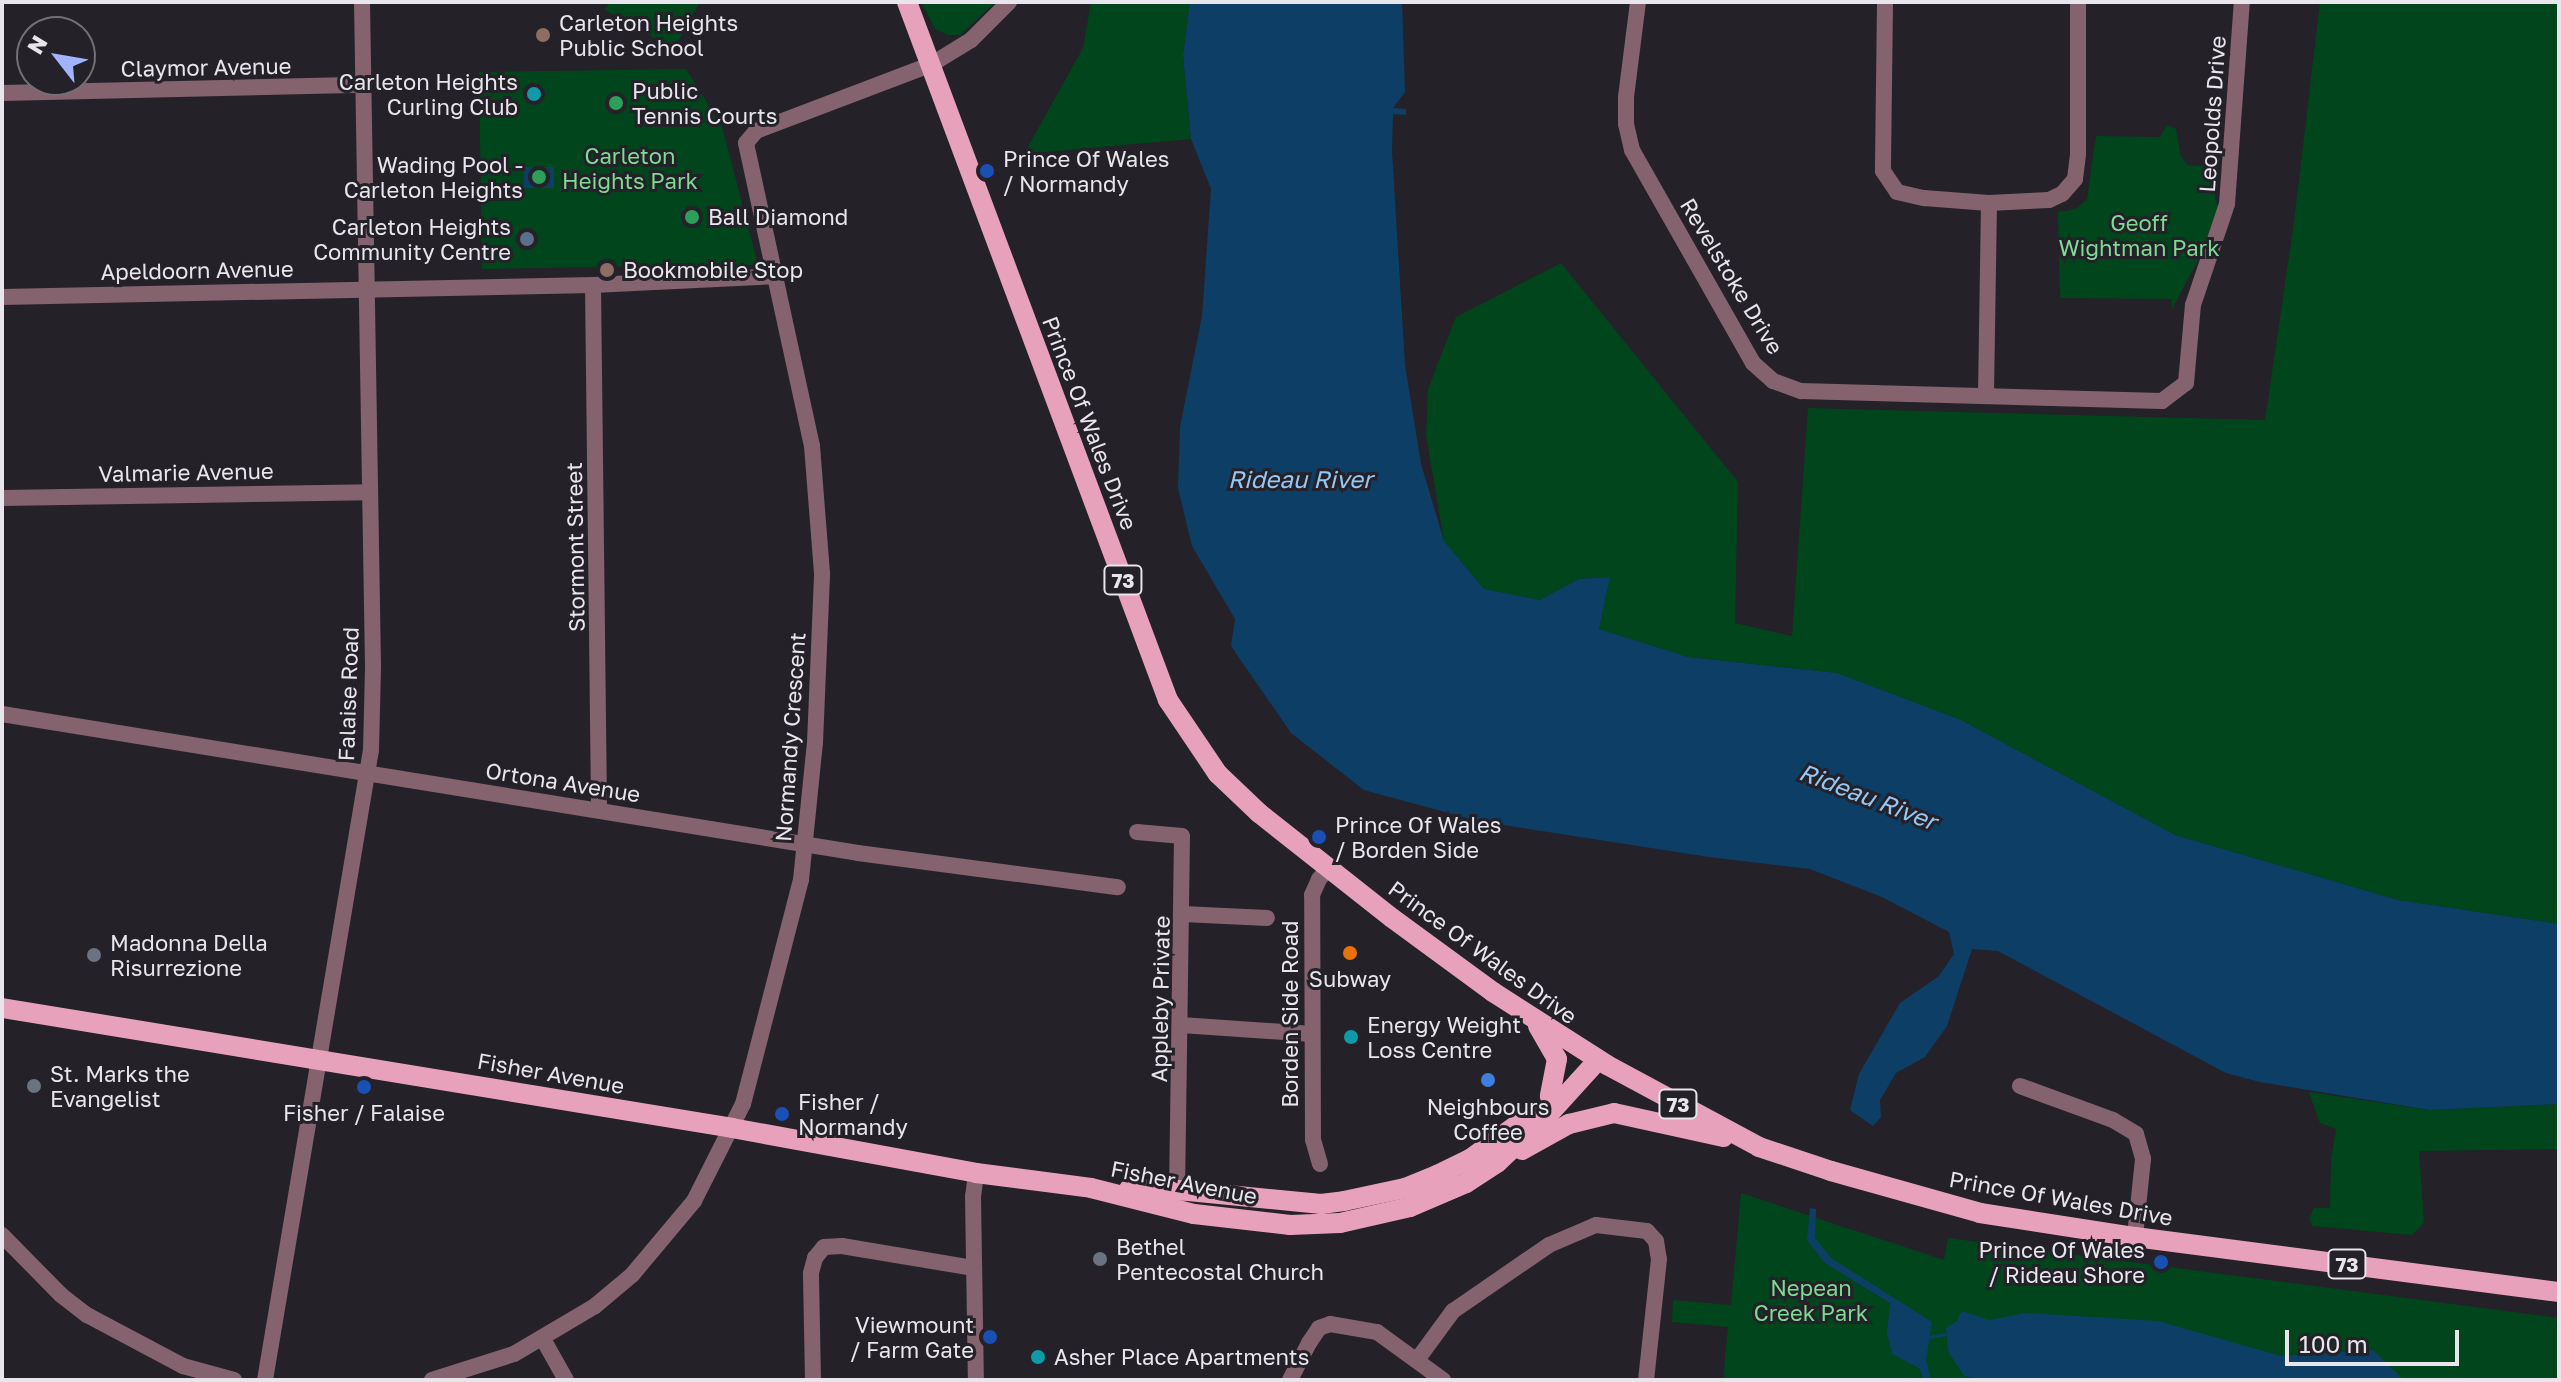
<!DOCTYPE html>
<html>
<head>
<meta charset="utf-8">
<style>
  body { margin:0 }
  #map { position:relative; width:2561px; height:1382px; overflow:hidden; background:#242129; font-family:"Golos Text",sans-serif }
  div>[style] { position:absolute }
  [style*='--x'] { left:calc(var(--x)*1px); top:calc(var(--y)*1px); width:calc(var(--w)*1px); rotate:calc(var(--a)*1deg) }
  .green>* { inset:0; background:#01451c }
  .water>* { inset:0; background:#0d3f66; transform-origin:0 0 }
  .stream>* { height:3px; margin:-1.5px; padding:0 1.5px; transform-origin:1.5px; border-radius:1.5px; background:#0d3f66 }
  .minor>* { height:16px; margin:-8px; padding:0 8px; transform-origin:8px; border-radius:8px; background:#84626e }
  .major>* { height:20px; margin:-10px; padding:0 10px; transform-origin:10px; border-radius:10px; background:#e8a1bb }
  .dots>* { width:22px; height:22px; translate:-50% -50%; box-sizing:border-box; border:4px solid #242129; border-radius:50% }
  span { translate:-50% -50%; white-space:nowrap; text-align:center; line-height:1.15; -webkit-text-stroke:6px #242129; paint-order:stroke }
  .shield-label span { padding:2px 6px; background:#242129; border:2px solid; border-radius:6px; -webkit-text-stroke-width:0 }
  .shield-label { font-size:20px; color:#e8e6ec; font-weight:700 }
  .poi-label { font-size:22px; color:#e8e6ec }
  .left { translate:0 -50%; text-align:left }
  .right { translate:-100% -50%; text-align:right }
  .street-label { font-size:22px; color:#e8e6ec }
  .park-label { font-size:22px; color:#7edb93 }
  .water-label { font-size:24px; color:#96c6f3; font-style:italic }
  .frame { position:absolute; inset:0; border:4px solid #e8e6ec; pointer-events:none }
  .north { position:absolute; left:16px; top:16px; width:80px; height:80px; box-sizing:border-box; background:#242129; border:2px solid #727077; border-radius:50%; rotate:301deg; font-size:22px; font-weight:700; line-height:32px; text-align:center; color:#e8e6ec }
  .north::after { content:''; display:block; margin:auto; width:28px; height:36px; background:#a1b3fd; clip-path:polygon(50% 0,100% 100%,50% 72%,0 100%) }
  .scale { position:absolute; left:2285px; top:1330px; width:174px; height:36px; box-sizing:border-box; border:4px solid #e8e6ec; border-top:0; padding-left:10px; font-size:24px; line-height:28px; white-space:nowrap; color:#e8e6ec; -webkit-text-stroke:6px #242129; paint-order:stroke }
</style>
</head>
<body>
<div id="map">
  <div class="green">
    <i style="clip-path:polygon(609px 2px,700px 2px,674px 49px,605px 10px)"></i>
    <i style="clip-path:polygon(921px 2px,996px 2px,960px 35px,948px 35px,935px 29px)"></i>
    <i style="clip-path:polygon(1091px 2px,1190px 2px,1183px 55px,1191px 139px,1024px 154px,1083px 48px)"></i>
    <i style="clip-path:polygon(2320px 2px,2559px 2px,2559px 924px,2398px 900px,2175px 835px,1961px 720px,1837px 673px,1688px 657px,1599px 629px,1610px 577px,1579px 579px,1540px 600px,1484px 589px,1444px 541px,1426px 435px,1428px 389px,1456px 317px,1561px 263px,1738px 482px,1735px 623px,1792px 636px,1808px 408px,2265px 420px,2294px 222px)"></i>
    <i style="clip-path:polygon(686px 69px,722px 126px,758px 265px,482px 269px,479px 72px)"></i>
    <i style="clip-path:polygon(2167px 125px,2176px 129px,2181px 157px,2188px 165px,2217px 167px,2215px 199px,2220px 210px,2211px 236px,2172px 309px,2172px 299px,2060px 298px,2058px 212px,2076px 209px,2087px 199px,2096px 136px,2160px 137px)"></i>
    <i style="clip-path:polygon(2309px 1092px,2430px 1110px,2559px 1104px,2559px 1149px,2419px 1151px,2424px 1223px,2412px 1235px,2312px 1226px,2309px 1218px,2314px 1208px,2330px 1208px,2331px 1160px,2336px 1129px,2320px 1123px)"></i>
    <i style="clip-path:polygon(1741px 1193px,1944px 1260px,1948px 1238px,2559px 1318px,2559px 1380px,1723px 1380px,1728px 1327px,1672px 1322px,1673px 1300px,1731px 1305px)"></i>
  </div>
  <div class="water">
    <i style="clip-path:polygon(1190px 2px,1402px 2px,1405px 92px,1393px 108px,1406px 109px,1406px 115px,1393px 114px,1392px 151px,1405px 365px,1421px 464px,1444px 541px,1484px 589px,1540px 600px,1579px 579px,1610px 577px,1599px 629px,1688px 657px,1837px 673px,1961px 720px,2175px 835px,2398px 900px,2559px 924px,2559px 1104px,2430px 1110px,2260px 1082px,2226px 1073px,1998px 951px,1972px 949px,1947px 1026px,1925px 1057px,1896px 1073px,1880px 1100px,1881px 1117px,1873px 1126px,1850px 1110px,1859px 1074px,1900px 1003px,1939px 976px,1954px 954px,1949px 932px,1882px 897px,1810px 869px,1709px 857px,1478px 821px,1364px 790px,1291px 733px,1231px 646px,1235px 619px,1192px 546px,1178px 488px,1180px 427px,1202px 316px,1211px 189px,1191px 139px,1183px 55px)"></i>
    <i style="left:524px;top:167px;width:30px;height:21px"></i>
    <i style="clip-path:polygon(1810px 1208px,1816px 1209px,1815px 1238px,1831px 1258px,1932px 1322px,1926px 1360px,1931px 1380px,1924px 1380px,1919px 1368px,1892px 1354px,1887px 1333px,1890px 1303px,1825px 1263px,1807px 1240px)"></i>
    <i style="clip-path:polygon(1962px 1311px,1989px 1320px,2026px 1313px,2158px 1321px,2281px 1356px,2373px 1350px,2404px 1380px,1985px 1380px,1964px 1376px,1948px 1351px,1946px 1328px,1957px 1321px)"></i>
  </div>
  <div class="stream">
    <i style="--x:1930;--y:1337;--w:15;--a:-11"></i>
  </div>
  <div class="minor">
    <i style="--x:1638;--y:2;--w:96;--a:97.2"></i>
    <i style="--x:1626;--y:97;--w:27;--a:90"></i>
    <i style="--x:1626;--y:124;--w:27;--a:77"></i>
    <i style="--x:1632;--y:150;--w:245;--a:60.4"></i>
    <i style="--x:1753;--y:363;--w:27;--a:42"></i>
    <i style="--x:1773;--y:381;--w:30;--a:20"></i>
    <i style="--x:1801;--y:391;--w:361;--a:1.6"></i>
    <i style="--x:2162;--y:401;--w:30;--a:-37"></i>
    <i style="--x:2186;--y:383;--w:78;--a:-84.9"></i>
    <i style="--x:2193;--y:305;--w:107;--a:-71.4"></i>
    <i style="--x:2227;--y:204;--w:203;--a:-85.8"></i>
    <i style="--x:1885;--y:2;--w:169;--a:90.7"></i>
    <i style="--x:1883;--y:171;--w:25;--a:56"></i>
    <i style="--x:1897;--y:192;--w:28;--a:13"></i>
    <i style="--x:1924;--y:198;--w:65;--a:4.4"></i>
    <i style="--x:1989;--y:203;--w:60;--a:-2.9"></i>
    <i style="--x:2049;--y:200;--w:14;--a:-25"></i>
    <i style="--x:2062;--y:194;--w:20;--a:-49"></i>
    <i style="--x:2075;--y:179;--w:25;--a:-83"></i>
    <i style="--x:2078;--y:154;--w:152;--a:-90"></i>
    <i style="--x:2;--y:93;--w:360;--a:-1.3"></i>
    <i style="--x:593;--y:285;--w:524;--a:89.34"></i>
    <i style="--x:2;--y:297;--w:591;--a:-1.16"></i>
    <i style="--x:593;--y:285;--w:183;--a:-2.8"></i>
    <i style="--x:1986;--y:394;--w:191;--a:-89.1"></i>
    <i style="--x:2;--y:498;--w:368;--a:-0.9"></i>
    <i style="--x:2;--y:714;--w:867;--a:9.22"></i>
    <i style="--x:858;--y:853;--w:262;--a:7.5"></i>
    <i style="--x:1137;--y:832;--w:45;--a:5.1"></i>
    <i style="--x:1182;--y:836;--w:364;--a:90.8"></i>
    <i style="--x:1183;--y:914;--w:84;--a:2.7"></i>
    <i style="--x:1181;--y:1025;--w:131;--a:3.9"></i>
    <i style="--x:2020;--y:1086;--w:99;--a:20.1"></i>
    <i style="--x:2113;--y:1120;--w:27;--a:31"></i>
    <i style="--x:2136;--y:1134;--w:26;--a:74"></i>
    <i style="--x:2143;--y:1159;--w:78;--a:95.9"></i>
    <i style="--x:1320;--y:1164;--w:25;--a:-106"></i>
    <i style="--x:1313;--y:1140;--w:245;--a:-90.2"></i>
    <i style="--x:1312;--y:895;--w:17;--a:-66"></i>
    <i style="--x:1319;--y:879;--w:15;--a:-48"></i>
    <i style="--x:976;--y:1173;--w:23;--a:97"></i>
    <i style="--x:973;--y:1196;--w:184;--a:89.1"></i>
    <i style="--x:2;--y:1235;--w:84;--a:45.5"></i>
    <i style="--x:61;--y:1295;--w:33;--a:38"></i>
    <i style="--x:87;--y:1315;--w:109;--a:28"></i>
    <i style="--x:183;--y:1366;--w:53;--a:15.4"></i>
    <i style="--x:543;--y:1339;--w:47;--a:60.7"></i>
    <i style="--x:1417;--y:1360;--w:61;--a:-53.7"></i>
    <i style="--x:1453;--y:1311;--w:116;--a:-34.5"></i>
    <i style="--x:1549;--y:1245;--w:51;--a:-23.1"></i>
    <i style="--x:1596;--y:1225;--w:51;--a:6.7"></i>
    <i style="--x:1647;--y:1231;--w:13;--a:48"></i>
    <i style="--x:1656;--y:1241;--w:18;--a:81"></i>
    <i style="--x:1659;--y:1259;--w:122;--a:96.1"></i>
    <i style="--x:265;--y:1380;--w:639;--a:-80.45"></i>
    <i style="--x:371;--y:750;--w:84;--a:-88.6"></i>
    <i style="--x:373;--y:666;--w:664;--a:-90.95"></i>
    <i style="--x:432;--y:1380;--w:86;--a:-17.6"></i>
    <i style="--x:514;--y:1354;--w:94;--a:-30.7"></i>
    <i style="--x:595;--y:1306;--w:48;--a:-40"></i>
    <i style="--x:632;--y:1275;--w:97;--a:-50"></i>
    <i style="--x:694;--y:1201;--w:109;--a:-63.2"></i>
    <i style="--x:743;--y:1104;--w:231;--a:-75.5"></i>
    <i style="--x:801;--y:880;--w:138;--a:-84.2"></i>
    <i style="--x:815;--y:743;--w:170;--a:-87.6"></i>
    <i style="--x:822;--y:573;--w:127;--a:-94.5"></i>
    <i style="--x:812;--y:446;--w:310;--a:-102.3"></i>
    <i style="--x:746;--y:143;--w:16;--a:-50"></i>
    <i style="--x:756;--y:131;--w:188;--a:-20.8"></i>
    <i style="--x:932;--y:64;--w:46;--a:-31.6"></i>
    <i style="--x:971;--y:40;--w:54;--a:-45"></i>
    <i style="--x:813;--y:1380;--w:107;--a:-91.1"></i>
    <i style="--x:811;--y:1273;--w:16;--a:-75"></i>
    <i style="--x:815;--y:1258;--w:14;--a:-51"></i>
    <i style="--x:824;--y:1247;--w:18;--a:-3"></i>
    <i style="--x:842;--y:1246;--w:134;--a:9.5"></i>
    <i style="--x:1290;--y:1380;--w:42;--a:-62.8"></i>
    <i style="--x:1309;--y:1343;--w:18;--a:-56"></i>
    <i style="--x:1319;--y:1328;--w:12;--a:-20"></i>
    <i style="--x:1330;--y:1324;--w:48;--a:9.7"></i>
    <i style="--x:1377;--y:1332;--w:82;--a:36"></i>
  </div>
  <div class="major">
    <i style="--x:907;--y:2;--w:745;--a:69.5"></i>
    <i style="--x:1168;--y:700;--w:89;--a:56"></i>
    <i style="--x:1218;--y:774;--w:57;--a:43.6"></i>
    <i style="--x:1259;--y:813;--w:169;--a:38.3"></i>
    <i style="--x:1392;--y:918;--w:125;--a:36.2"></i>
    <i style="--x:1493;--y:992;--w:135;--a:32.6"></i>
    <i style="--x:1607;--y:1065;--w:173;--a:28.3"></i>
    <i style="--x:1759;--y:1147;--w:76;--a:18.4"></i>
    <i style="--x:1831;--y:1171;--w:155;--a:15.7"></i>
    <i style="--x:1980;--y:1213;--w:157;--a:8.8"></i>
    <i style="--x:2135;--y:1237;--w:428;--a:7.4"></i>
    <i style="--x:2;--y:1008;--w:740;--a:9.33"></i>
    <i style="--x:732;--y:1128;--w:248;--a:10.4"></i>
    <i style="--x:976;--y:1173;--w:116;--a:7.4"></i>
    <i style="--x:1091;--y:1188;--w:106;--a:14.2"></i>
    <i style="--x:1194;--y:1214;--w:97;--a:6.5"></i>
    <i style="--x:1290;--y:1225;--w:50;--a:-2.3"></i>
    <i style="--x:1340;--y:1223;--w:72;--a:-12.9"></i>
    <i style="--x:1410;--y:1207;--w:61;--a:-23.2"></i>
    <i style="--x:1466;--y:1183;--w:37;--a:-33"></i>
    <i style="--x:1497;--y:1163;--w:71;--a:-43.3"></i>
    <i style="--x:1549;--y:1114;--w:73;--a:-47.8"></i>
    <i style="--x:1538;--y:1026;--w:38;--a:60"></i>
    <i style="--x:1557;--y:1059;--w:38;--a:101"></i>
    <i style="--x:1522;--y:1150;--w:54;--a:-29"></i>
    <i style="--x:1569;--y:1124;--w:46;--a:-13.7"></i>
    <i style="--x:1614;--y:1113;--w:112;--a:12.4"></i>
    <i style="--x:1129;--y:1189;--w:49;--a:1.2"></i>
    <i style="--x:1178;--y:1190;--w:144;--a:5.6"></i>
    <i style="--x:1321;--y:1204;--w:23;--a:-7"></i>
    <i style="--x:1344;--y:1201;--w:62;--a:-12"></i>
    <i style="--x:1405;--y:1188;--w:35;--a:-22"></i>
    <i style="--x:1437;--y:1175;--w:37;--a:-26"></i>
    <i style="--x:1470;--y:1159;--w:78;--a:-36.1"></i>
  </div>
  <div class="dots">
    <i style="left:543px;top:35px;background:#8d6e63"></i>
    <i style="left:534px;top:94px;background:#0f9aa8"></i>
    <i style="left:616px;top:103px;background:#2e9e5b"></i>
    <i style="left:987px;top:171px;background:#1a4fb4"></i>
    <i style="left:539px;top:177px;background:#2e9e5b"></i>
    <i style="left:692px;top:217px;background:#2e9e5b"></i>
    <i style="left:527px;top:239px;background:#5c6f8a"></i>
    <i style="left:607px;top:270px;background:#8d6e63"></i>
    <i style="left:1319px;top:837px;background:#1a4fb4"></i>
    <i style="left:1350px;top:953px;background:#e8710a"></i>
    <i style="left:94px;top:955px;background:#6b7280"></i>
    <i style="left:1351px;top:1037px;background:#0f9aa8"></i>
    <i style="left:1488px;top:1080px;background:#3f7fe0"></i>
    <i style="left:34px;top:1086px;background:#6b7280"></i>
    <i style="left:364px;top:1087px;background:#1a4fb4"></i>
    <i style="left:782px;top:1114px;background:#1a4fb4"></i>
    <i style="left:1100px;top:1259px;background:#6b7280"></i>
    <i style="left:2161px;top:1262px;background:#1a4fb4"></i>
    <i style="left:990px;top:1337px;background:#1a4fb4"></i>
    <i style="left:1038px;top:1357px;background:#0f9aa8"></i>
  </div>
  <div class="shield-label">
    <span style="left:1123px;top:580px">73</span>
    <span style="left:1678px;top:1104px">73</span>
    <span style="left:2347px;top:1264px">73</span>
  </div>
  <div class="poi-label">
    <span class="left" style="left:559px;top:35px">Carleton Heights<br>Public School</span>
    <span class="right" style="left:518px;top:94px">Carleton Heights<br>Curling Club</span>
    <span class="left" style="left:632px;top:103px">Public<br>Tennis Courts</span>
    <span class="left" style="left:1003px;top:171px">Prince Of Wales<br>/ Normandy</span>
    <span class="right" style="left:523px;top:177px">Wading Pool -<br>Carleton Heights</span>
    <span class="left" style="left:708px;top:217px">Ball Diamond</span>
    <span class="right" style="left:511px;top:239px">Carleton Heights<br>Community Centre</span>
    <span class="left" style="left:623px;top:270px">Bookmobile Stop</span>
    <span class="left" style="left:1335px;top:837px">Prince Of Wales<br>/ Borden Side</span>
    <span class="left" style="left:110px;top:955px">Madonna Della<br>Risurrezione</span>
    <span style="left:1350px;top:979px">Subway</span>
    <span class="left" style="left:1367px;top:1037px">Energy Weight<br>Loss Centre</span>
    <span class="left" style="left:50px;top:1086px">St. Marks the<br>Evangelist</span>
    <span class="left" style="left:798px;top:1114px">Fisher /<br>Normandy</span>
    <span style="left:1488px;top:1119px">Neighbours<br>Coffee</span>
    <span style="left:364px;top:1113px">Fisher / Falaise</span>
    <span class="left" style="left:1116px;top:1259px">Bethel<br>Pentecostal Church</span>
    <span class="right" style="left:2145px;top:1262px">Prince Of Wales<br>/ Rideau Shore</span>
    <span class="right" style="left:974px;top:1337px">Viewmount<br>/ Farm Gate</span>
    <span class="left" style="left:1054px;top:1357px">Asher Place Apartments</span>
  </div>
  <div class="street-label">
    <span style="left:206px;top:67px;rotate:-1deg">Claymor Avenue</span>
    <span style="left:2212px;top:114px;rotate:-86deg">Leopolds Drive</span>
    <span style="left:197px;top:270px;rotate:-1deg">Apeldoorn Avenue</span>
    <span style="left:1732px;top:276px;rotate:59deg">Revelstoke Drive</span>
    <span style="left:1090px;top:423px;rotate:69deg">Prince Of Wales Drive</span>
    <span style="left:186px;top:472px;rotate:-1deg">Valmarie Avenue</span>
    <span style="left:575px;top:547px;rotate:-91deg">Stormont Street</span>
    <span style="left:348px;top:694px;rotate:-88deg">Falaise Road</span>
    <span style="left:790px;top:737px;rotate:-86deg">Normandy Crescent</span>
    <span style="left:563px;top:782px;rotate:9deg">Ortona Avenue</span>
    <span style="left:1483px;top:952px;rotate:36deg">Prince Of Wales Drive</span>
    <span style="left:1160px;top:999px;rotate:-89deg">Appleby Private</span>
    <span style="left:1290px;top:1014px;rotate:-90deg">Borden Side Road</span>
    <span style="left:551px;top:1073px;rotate:10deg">Fisher Avenue</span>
    <span style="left:1184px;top:1182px;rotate:11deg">Fisher Avenue</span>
    <span style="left:2061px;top:1198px;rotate:10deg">Prince Of Wales Drive</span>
  </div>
  <div class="park-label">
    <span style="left:630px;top:168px">Carleton<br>Heights Park</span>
    <span style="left:2139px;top:235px">Geoff<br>Wightman Park</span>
    <span style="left:1811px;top:1300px">Nepean<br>Creek Park</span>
  </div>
  <div class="water-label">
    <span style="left:1300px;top:479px">Rideau River</span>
    <span style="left:1868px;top:796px;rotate:21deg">Rideau River</span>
  </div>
  <div class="frame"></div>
  <div class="north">N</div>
  <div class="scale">100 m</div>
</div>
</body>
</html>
